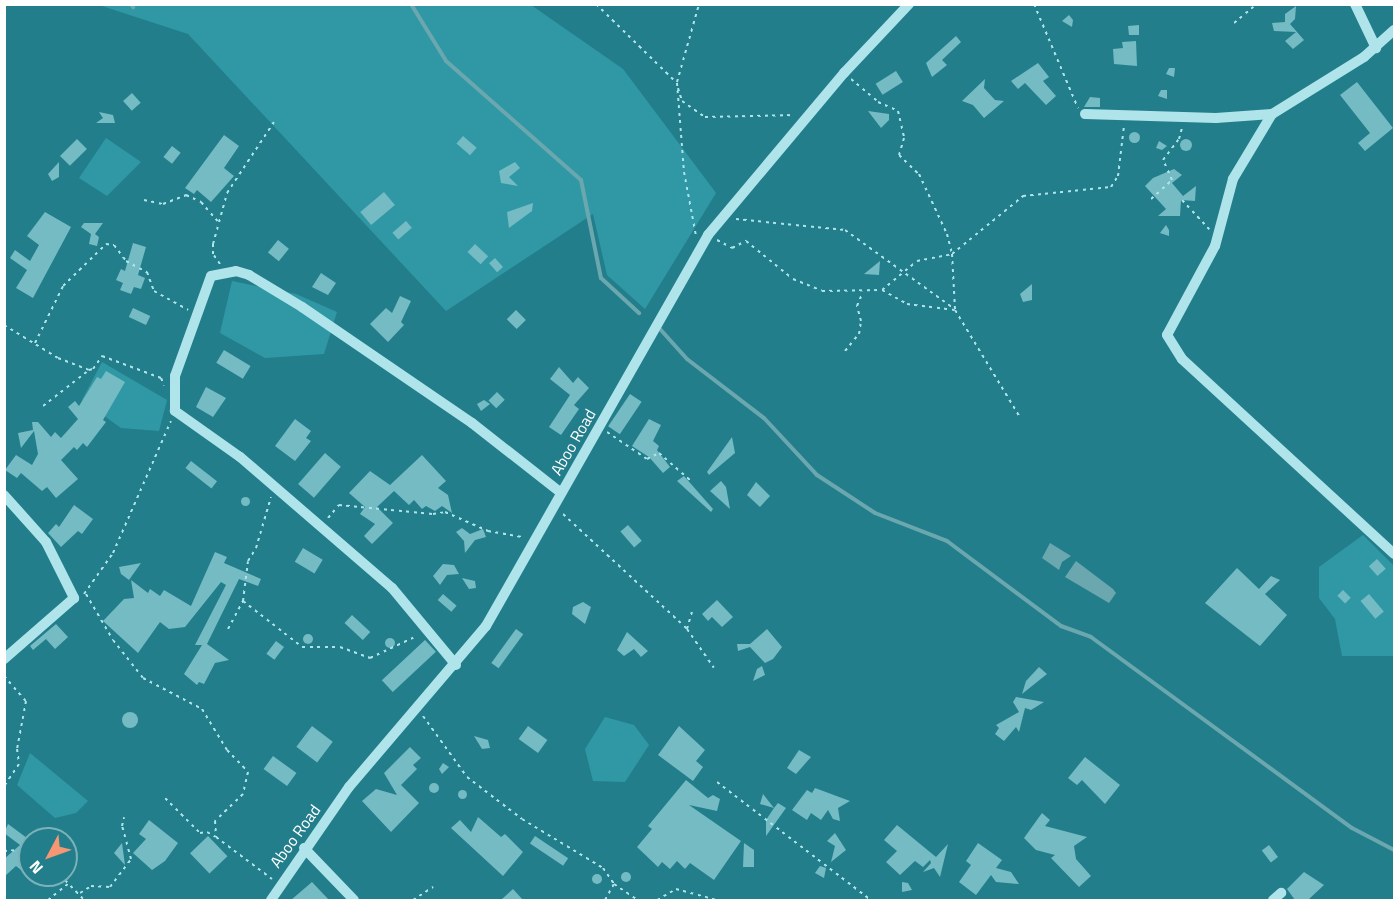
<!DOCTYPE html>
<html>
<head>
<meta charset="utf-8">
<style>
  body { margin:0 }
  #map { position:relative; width:1399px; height:905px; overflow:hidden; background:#237e8b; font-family:"Titillium Web",sans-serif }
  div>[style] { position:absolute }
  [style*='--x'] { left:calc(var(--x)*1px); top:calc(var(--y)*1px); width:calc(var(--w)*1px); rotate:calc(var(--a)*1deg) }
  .green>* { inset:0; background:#3098a5 }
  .water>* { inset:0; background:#6ba7af }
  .stream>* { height:4px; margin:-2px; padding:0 2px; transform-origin:2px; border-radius:2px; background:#6ba7af }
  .building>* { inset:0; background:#74bbc4; transform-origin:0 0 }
  .round { border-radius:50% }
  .path>* { height:2px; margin-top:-1px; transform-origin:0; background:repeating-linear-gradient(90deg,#b0e4eb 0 3px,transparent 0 7.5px) }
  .minor>* { height:10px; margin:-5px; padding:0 5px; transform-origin:5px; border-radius:5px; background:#b0e4eb }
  span { translate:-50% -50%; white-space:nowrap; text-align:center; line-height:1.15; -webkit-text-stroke:6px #237e8b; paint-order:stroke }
  .street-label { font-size:16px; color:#fff }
  .frame { position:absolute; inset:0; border:6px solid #fff; pointer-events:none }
  .north { position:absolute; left:18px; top:827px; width:60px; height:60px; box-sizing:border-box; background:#237e8b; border:2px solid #7bb2b9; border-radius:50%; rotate:229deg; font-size:16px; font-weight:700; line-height:24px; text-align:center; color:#fff }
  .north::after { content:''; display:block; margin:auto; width:21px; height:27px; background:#f69773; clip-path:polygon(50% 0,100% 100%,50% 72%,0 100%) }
</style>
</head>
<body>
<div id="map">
  <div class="green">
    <i style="clip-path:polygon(99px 5px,531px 5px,623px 69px,716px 193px,645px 309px,607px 275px,593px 214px,446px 311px,188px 34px)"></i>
    <i style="clip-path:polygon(106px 138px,141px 162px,107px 196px,79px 178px)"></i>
    <i style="clip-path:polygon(232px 281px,296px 294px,337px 312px,324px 354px,265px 358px,220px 333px)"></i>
    <i style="clip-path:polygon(102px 362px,167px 400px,159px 431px,121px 428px,82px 400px)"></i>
    <i style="clip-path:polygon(1363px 535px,1394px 566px,1394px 656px,1342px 656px,1335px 619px,1319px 598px,1319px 567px)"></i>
    <i style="clip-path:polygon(605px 717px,634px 725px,649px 745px,625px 782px,593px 781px,585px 749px)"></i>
    <i style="clip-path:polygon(30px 753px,88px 801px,76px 813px,55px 818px,17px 785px)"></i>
  </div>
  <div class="water">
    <i style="clip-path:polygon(1050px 543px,1071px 556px,1062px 562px,1059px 570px,1042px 558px)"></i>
    <i style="clip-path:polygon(1076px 561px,1113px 589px,1116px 593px,1109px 603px,1065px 577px)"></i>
  </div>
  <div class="stream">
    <i style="--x:131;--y:4;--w:4;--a:56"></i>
    <i style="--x:411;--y:4;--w:67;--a:58.4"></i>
    <i style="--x:446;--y:61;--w:180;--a:41.4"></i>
    <i style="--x:581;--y:180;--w:100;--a:78.5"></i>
    <i style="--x:601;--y:278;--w:52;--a:42.6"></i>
    <i style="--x:660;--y:329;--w:40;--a:48"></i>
    <i style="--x:687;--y:359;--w:97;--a:37.5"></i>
    <i style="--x:764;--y:418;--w:78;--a:47.1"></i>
    <i style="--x:817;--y:475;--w:69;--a:33.2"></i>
    <i style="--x:875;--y:513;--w:77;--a:21.3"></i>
    <i style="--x:947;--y:541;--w:142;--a:36.7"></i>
    <i style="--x:1061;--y:626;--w:32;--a:20"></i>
    <i style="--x:1091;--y:637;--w:323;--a:36.2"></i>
    <i style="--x:1352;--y:828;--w:47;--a:27.6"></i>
  </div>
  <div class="building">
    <i style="clip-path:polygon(1296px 6px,1295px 19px,1290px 24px,1304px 40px,1293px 49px,1285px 41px,1296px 32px,1274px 31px,1272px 23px,1285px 22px,1285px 14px)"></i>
    <i style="clip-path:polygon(1069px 15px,1073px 20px,1072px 27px,1062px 21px)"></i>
    <i style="clip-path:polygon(1139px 25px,1139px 35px,1129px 35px,1128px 26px)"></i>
    <i style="clip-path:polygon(956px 36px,961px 42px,942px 60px,947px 65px,932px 77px,926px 63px)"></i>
    <i style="clip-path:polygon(1136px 41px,1137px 66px,1114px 64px,1113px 49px,1123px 48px,1122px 42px)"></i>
    <i style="clip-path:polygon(1038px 63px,1049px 77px,1043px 81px,1056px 96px,1046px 105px,1025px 83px,1018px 89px,1011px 81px)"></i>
    <i style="clip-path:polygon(1169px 68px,1175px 68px,1174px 77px,1166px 74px)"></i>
    <i style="left:896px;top:71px;width:13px;height:24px;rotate:58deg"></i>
    <i style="clip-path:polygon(985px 79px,984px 88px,995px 100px,1004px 101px,984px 118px,973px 105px,962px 101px)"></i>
    <i style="clip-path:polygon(1357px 82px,1393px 128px,1365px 151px,1358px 143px,1370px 133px,1340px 95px)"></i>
    <i style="clip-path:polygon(1161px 90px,1167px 90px,1167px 99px,1158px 96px)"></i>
    <i style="left:132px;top:93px;width:13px;height:12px;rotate:48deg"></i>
    <i style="clip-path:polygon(1090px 97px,1100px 98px,1100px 107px,1084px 107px)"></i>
    <i style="clip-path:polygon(868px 111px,889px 114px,889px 120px,881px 128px)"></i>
    <i style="clip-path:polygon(99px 112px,113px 115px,115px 123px,96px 123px,103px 118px)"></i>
    <i class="round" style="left:1128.5px;top:131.5px;width:11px;height:11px"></i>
    <i style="clip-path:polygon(224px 135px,239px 146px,224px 168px,234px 176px,211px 202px,197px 190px,194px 194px,185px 188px)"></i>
    <i style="left:463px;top:136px;width:18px;height:10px;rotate:41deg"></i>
    <i class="round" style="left:1180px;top:139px;width:12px;height:12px"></i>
    <i style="left:77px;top:139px;width:14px;height:24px;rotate:45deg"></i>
    <i style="clip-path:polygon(1159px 141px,1167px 146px,1162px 150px,1156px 148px)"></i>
    <i style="left:172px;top:146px;width:11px;height:14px;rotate:38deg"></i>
    <i style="clip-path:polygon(59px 162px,59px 177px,52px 181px,48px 174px)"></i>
    <i style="clip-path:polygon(515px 162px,520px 168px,509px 177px,518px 186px,501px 183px,499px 171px)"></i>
    <i style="clip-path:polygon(1174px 169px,1182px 175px,1172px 183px,1183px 196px,1196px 186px,1195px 201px,1181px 200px,1180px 216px,1158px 216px,1166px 209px,1145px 186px,1153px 178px)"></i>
    <i style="left:384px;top:192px;width:17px;height:31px;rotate:50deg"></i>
    <i style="clip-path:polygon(533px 203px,532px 211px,509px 228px,507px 212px)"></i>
    <i style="clip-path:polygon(45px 212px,71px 227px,33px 298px,16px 288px,27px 270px,10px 258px,15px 250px,30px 261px,39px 245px,27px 236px)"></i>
    <i style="left:406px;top:221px;width:9px;height:18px;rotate:49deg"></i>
    <i style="clip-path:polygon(84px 223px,103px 223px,95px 234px,99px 237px,97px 246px,89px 244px,91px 234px,81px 227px)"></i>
    <i style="clip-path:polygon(1166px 225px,1169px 230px,1169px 236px,1160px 233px)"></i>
    <i style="left:278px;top:240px;width:14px;height:16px;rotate:39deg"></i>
    <i style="clip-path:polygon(133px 243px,146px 247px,138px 275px,145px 278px,141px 289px,134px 287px,131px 294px,120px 290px,123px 283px,116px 280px,121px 269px,125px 271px)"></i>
    <i style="left:475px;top:244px;width:18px;height:11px;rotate:43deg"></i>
    <i style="left:495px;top:258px;width:12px;height:8px;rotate:48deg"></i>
    <i style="clip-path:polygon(880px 261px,879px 275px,864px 274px)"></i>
    <i style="clip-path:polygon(321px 273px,336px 283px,328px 295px,312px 287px)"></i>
    <i style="clip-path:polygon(1032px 284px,1032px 300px,1023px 302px,1020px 294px)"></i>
    <i style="clip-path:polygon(400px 296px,411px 301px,401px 322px,404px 325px,388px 342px,370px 324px,386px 308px,392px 313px)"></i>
    <i style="left:133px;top:308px;width:19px;height:10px;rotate:25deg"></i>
    <i style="left:516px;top:310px;width:14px;height:13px;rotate:45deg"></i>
    <i style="left:224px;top:350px;width:31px;height:15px;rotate:31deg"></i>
    <i style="clip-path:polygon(559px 367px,573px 383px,578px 377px,589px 388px,574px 405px,579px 409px,561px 435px,549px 427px,570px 395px,550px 379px)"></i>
    <i style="clip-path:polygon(106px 371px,125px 382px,103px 420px,106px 422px,87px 447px,83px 443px,77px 450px,74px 447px,61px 460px,78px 479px,56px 498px,47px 487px,42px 491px,21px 473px,17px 478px,5px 470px,16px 455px,32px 465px,38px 454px,34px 431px,21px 448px,18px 433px,33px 430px,32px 422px,38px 422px,51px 437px,55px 432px,61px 438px,78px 419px,68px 407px,75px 401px,79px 406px,97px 377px,101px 379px)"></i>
    <i style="clip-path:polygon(206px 387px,226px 398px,213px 417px,196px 407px)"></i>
    <i style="left:497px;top:392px;width:11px;height:12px;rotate:45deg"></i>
    <i style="left:630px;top:394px;width:14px;height:39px;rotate:34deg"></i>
    <i style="clip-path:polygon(484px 400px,490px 404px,481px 411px,477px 404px)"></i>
    <i style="clip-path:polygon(295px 419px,311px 431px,306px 438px,311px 441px,295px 461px,275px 446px)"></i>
    <i style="clip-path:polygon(649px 419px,661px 425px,653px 441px,659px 446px,657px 450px,670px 467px,663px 473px,649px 457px,632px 446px)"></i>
    <i style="clip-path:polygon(732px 437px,735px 453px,709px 475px,707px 472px)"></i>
    <i style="left:325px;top:453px;width:21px;height:41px;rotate:41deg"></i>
    <i style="clip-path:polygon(422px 455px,446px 481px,438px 488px,448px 495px,452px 513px,442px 506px,435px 511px,426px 506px,422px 509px,414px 500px,409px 505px,394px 491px,377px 507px,393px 523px,372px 544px,364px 536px,375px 524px,360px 514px,365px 507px,349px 493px,370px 471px,390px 485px)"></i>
    <i style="left:191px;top:461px;width:33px;height:9px;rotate:38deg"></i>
    <i style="clip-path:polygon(684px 476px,713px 509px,711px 512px,677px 481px)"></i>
    <i style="clip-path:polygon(721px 481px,726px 487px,730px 509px,710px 491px)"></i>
    <i style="clip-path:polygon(756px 482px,770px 496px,760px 507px,747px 495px)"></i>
    <i class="round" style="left:240.5px;top:496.5px;width:9px;height:9px"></i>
    <i style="clip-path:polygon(74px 505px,93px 519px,82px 534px,78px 531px,61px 547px,48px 533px,56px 524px,59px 527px)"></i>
    <i style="left:628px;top:525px;width:21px;height:10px;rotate:49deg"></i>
    <i style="clip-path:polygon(462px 528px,470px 534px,483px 529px,486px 537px,475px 540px,465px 553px,464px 541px,456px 532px)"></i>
    <i style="left:303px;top:548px;width:23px;height:16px;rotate:31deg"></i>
    <i style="clip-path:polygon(215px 552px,227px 557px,224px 563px,261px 579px,258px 586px,239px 579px,207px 644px,229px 660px,215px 663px,204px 684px,199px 682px,197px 685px,184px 674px,202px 645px,195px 645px,226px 585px,221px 582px,185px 627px,169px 629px,160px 622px,138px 653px,103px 621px,124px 599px,134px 598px,131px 580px,148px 593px,150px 589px,160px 596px,164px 590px,191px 606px)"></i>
    <i style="left:1377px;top:559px;width:13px;height:11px;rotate:48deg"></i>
    <i style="clip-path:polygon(141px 563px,129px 580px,121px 574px,119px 567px)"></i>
    <i style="clip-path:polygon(443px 564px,454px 565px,459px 574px,447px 575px,440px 585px,433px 576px)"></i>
    <i style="clip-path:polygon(1237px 568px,1259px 589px,1271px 576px,1280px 580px,1265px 594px,1287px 615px,1260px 646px,1205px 603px)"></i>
    <i style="clip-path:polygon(462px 578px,475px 581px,476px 588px,469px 589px)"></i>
    <i style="left:1343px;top:590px;width:11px;height:8px;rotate:45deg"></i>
    <i style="left:443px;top:594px;width:18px;height:8px;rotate:41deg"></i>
    <i style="left:1369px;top:594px;width:23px;height:11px;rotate:50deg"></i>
    <i style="clip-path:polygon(717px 600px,733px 617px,722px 627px,712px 617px,708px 621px,702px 614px)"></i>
    <i style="clip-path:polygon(583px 602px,591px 607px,585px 624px,572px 614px,573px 607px)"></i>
    <i style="left:352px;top:615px;width:25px;height:11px;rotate:43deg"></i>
    <i style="clip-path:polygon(56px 624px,68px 637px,55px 649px,46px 639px,33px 650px,30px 646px)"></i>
    <i style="left:516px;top:629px;width:9px;height:42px;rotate:36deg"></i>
    <i style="clip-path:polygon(767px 629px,782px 647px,773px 659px,765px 663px,750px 647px,738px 651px,737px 644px,750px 644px)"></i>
    <i style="clip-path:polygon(627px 632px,648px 651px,641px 657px,634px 649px,624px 656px,617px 650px)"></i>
    <i class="round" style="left:303px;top:634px;width:10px;height:10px"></i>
    <i class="round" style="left:385px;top:638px;width:10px;height:10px"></i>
    <i style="left:425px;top:640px;width:16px;height:59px;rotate:47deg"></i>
    <i style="left:276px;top:641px;width:10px;height:16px;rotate:37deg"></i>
    <i style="clip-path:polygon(762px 666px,765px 675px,753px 681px,757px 669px)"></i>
    <i style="clip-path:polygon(1039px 667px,1047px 674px,1022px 694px,1026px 681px)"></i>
    <i style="clip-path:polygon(1016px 697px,1044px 702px,1031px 710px,1025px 708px,1019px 732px,1016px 727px,1004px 741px,995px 734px,999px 728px,996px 725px,1019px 712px,1013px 702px)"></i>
    <i class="round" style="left:122px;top:712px;width:16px;height:16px"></i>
    <i style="left:312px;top:726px;width:26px;height:26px;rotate:37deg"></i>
    <i style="left:528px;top:726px;width:24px;height:16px;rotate:36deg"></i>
    <i style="clip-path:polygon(679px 726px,705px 750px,696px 761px,703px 767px,693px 781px,658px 755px)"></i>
    <i style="clip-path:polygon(474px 736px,488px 740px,490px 748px,482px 749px)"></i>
    <i style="clip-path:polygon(410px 747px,421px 758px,413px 765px,417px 769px,401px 785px,419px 803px,391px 832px,362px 801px,376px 789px,397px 795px,384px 773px)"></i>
    <i style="clip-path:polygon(799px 750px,811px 757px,796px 774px,787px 768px)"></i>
    <i style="left:273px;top:756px;width:29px;height:16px;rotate:36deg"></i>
    <i style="clip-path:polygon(1085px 757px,1120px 785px,1105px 804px,1082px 780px,1077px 785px,1068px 778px)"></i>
    <i style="clip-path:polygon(443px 763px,449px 767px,442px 774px,439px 769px)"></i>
    <i style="clip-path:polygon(686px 780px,708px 798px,713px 795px,720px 799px,717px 811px,689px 805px,741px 841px,714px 880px,690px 863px,685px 869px,677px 861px,670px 869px,662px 862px,658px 867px,637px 847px,652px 829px,648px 826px)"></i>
    <i class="round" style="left:429px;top:783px;width:10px;height:10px"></i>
    <i style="clip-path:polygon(815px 788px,850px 801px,838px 808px,840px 821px,833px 819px,828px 810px,821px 820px,811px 813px,807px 820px,792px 810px,807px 790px,812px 793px)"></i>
    <i class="round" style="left:457.5px;top:789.5px;width:9px;height:9px"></i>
    <i style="clip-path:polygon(763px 794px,774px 808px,778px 803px,786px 808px,766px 836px,766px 820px,774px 808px,760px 804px)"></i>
    <i style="clip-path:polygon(1042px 813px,1050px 820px,1045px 826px,1087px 837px,1074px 846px,1076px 859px,1091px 876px,1079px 887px,1051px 858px,1055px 855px,1036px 850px,1024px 838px)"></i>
    <i style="clip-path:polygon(478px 817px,501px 837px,505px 834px,523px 852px,503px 876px,451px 828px,460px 820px,471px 832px)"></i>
    <i style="clip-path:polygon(149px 820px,178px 843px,165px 861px,152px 870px,133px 853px,146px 839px,139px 834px)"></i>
    <i style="clip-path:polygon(8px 824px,27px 838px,30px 836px,30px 877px,16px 866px,4px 877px,4px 859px,20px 845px,4px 833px)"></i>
    <i style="clip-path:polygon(897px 825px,936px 857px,948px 844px,940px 877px,934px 868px,923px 872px,931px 863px,930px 860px,923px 867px,915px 861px,900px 875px,886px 862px,897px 851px,884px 840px)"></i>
    <i style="clip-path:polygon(835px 833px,846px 850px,831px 862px,835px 846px,827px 841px)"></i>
    <i style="left:208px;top:836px;width:28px;height:25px;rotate:46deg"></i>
    <i style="left:535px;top:836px;width:40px;height:9px;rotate:34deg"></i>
    <i style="clip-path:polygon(122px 843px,125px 865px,114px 853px)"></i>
    <i style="clip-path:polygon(744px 843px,754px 850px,754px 867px,743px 867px)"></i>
    <i style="clip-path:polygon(978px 843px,1002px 860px,996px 868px,1011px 872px,1019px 884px,996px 882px,991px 875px,976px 895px,959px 882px,971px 865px,966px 861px)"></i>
    <i style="left:1269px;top:845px;width:15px;height:9px;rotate:53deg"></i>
    <i style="clip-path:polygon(820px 866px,826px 868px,824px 878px,815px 873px)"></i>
    <i class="round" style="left:621px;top:872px;width:10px;height:10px"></i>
    <i style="clip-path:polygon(1304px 872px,1324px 885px,1308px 900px,1295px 900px,1287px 889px)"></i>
    <i class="round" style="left:592px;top:874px;width:10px;height:10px"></i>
    <i style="clip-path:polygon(312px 882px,329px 900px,291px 900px)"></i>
    <i style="clip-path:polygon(902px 882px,908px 883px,912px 890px,902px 892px)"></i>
    <i style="clip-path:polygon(513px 889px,523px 900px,501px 900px)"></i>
  </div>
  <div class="path">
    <i style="--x:596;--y:4;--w:113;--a:44.3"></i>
    <i style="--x:677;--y:83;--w:89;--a:85.5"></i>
    <i style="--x:684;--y:172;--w:65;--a:79.4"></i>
    <i style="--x:1034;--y:4;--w:113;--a:67.1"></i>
    <i style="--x:1234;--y:23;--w:30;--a:-40"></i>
    <i style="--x:851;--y:79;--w:35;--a:40"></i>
    <i style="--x:878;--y:102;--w:22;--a:24"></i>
    <i style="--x:898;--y:111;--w:28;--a:77"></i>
    <i style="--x:904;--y:138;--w:18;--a:106"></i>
    <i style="--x:899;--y:155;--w:28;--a:44"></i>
    <i style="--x:919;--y:174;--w:66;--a:65"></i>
    <i style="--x:947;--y:234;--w:21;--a:76"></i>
    <i style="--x:952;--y:254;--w:56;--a:86.9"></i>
    <i style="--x:955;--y:310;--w:127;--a:58.8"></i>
    <i style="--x:677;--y:82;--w:81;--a:-74.2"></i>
    <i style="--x:678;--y:88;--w:14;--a:73"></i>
    <i style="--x:682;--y:101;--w:28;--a:35"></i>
    <i style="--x:705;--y:117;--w:90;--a:-1.3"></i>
    <i style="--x:1151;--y:199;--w:28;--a:-42"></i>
    <i style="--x:1172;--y:180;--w:22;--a:-114"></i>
    <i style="--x:1163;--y:160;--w:26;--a:-53"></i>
    <i style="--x:1179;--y:139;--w:11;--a:-75"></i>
    <i style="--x:144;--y:200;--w:19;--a:12"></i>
    <i style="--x:163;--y:204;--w:25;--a:-21"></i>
    <i style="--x:186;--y:195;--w:17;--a:25"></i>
    <i style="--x:201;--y:202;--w:29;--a:49"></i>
    <i style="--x:1182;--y:200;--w:40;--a:47"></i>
    <i style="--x:736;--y:219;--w:110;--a:5.8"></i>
    <i style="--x:845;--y:230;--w:133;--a:35.8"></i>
    <i style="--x:717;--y:240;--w:17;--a:28"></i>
    <i style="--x:732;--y:248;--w:16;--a:-27"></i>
    <i style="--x:746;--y:241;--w:60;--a:39"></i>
    <i style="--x:793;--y:279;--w:31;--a:22"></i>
    <i style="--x:822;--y:291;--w:60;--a:-1"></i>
    <i style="--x:882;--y:290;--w:29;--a:29"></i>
    <i style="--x:907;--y:304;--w:48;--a:7.1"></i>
    <i style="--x:220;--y:264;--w:12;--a:-125"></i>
    <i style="--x:213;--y:254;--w:10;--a:-90"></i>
    <i style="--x:213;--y:244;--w:53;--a:-74.6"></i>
    <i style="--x:227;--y:193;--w:85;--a:-56.5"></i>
    <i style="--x:882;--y:290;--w:45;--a:-39.6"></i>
    <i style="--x:917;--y:261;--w:36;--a:-11"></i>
    <i style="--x:952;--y:254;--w:92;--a:-39.2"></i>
    <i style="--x:1023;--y:196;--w:88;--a:-5.8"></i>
    <i style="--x:1111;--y:187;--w:13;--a:-58"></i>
    <i style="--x:1118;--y:176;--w:50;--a:-83.2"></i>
    <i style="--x:4;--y:325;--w:63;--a:31.4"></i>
    <i style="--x:58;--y:358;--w:33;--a:21"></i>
    <i style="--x:89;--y:370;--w:4;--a:-14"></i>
    <i style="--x:93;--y:369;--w:16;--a:-55"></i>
    <i style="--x:102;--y:356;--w:63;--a:20.4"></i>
    <i style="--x:161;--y:378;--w:8;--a:67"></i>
    <i style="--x:35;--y:343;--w:64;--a:-63.8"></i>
    <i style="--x:63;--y:286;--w:60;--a:-44.3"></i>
    <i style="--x:106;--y:244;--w:8;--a:7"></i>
    <i style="--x:114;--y:245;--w:20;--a:53"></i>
    <i style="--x:126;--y:261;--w:24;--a:28"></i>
    <i style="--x:147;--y:272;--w:20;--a:70"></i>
    <i style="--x:154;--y:291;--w:39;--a:29"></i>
    <i style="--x:845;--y:351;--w:22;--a:-51"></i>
    <i style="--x:859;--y:334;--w:13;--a:-81"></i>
    <i style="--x:861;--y:321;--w:16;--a:-105"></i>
    <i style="--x:857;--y:306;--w:15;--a:-67"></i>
    <i style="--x:43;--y:406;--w:58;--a:-38"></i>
    <i style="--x:607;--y:432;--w:48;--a:34"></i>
    <i style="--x:647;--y:459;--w:13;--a:-27"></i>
    <i style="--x:659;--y:453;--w:43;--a:41.2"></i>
    <i style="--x:563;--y:514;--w:169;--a:42.8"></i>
    <i style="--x:687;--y:629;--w:47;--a:55.3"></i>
    <i style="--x:328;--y:518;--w:17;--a:-50"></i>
    <i style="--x:339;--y:505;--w:94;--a:5.5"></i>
    <i style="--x:433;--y:514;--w:12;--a:-9"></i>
    <i style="--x:445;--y:512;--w:47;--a:23.8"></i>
    <i style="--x:488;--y:531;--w:36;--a:10"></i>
    <i style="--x:84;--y:594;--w:50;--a:-54.7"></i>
    <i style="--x:113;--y:553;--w:144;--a:-66.3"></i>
    <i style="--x:86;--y:594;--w:53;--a:59.6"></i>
    <i style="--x:113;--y:640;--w:48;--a:51.7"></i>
    <i style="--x:143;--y:678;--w:67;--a:27.7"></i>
    <i style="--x:202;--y:709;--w:48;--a:58.6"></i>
    <i style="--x:227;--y:750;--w:30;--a:46"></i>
    <i style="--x:248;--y:772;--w:23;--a:103"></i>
    <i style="--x:243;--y:794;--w:39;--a:136"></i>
    <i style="--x:215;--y:821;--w:16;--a:86"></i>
    <i style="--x:243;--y:601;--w:75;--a:37.9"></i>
    <i style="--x:302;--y:647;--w:38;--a:0"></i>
    <i style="--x:340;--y:647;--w:32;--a:20"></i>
    <i style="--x:370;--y:658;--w:52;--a:-25.1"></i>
    <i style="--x:228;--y:629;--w:32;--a:-62"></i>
    <i style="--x:243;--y:601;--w:40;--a:-82.9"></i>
    <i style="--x:248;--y:561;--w:15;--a:-58"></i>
    <i style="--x:256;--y:548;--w:53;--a:-73.6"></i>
    <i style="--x:687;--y:629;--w:22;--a:-74"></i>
    <i style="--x:4;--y:676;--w:33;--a:49"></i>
    <i style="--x:26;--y:701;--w:49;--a:100.6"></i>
    <i style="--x:17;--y:749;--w:15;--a:82"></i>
    <i style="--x:19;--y:764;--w:27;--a:124"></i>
    <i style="--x:423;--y:716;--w:75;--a:54.2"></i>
    <i style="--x:467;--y:777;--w:69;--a:37.4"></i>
    <i style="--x:522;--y:819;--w:95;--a:31.2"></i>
    <i style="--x:603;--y:868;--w:19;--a:55"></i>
    <i style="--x:614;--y:884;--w:29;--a:34"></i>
    <i style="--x:717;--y:782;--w:194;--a:37.5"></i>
    <i style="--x:165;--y:798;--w:49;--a:45"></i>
    <i style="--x:200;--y:833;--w:7;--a:-8"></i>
    <i style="--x:207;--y:832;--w:10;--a:29"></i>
    <i style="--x:216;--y:837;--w:70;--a:36.9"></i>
    <i style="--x:4;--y:851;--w:26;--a:-4"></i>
    <i style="--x:60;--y:875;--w:35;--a:46"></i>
    <i style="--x:80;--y:893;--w:13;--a:-32"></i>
    <i style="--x:91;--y:886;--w:19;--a:3"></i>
    <i style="--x:110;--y:887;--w:35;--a:-53"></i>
    <i style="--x:131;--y:859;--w:34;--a:-105"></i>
    <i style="--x:122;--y:826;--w:9;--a:-77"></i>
    <i style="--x:48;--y:900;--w:27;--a:-39"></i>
    <i style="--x:413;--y:900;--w:24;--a:-33"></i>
    <i style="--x:605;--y:900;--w:18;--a:-61"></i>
    <i style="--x:657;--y:900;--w:22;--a:-30"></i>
    <i style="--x:676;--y:889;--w:42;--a:15"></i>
  </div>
  <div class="minor">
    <i style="--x:1355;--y:4;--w:49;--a:64.5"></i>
    <i style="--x:1394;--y:30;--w:40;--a:138"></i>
    <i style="--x:1364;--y:57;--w:108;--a:148.2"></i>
    <i style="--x:1272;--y:114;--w:76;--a:121"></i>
    <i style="--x:1233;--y:179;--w:69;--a:105"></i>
    <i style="--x:1215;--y:246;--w:101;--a:118.3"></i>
    <i style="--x:1167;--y:335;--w:28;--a:58"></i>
    <i style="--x:1182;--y:359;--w:288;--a:42.6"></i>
    <i style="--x:1085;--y:114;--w:131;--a:1.7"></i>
    <i style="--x:1216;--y:118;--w:56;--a:-4.1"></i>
    <i style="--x:4;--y:495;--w:63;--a:48.2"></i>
    <i style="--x:46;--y:542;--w:63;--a:63.4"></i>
    <i style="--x:74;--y:598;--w:93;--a:138.9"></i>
    <i style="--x:456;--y:665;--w:100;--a:-129.7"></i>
    <i style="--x:392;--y:588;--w:201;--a:-139.2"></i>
    <i style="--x:240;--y:457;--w:80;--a:-144.7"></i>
    <i style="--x:175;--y:411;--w:35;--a:-90"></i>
    <i style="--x:175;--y:376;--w:106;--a:-70.2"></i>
    <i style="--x:211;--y:276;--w:25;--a:-11"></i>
    <i style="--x:236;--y:271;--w:14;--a:17"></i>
    <i style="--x:249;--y:275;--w:62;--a:31.1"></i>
    <i style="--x:302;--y:307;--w:206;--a:34.3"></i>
    <i style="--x:472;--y:423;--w:112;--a:38.1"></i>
    <i style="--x:304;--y:848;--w:72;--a:46.1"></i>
    <i style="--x:271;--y:900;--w:137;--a:-55.4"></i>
    <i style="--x:349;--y:787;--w:211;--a:-49.6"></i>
    <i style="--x:486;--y:626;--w:450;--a:-60.4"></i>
    <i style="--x:708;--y:235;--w:212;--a:-50"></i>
    <i style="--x:844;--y:73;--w:95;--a:-46.7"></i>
    <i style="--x:1273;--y:900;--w:11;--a:-41"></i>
  </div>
  <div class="street-label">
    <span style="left:573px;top:442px;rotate:-60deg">Aboo Road</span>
    <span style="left:295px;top:836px;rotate:-54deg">Aboo Road</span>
  </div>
  <div class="frame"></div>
  <div class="north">N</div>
</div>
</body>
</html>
